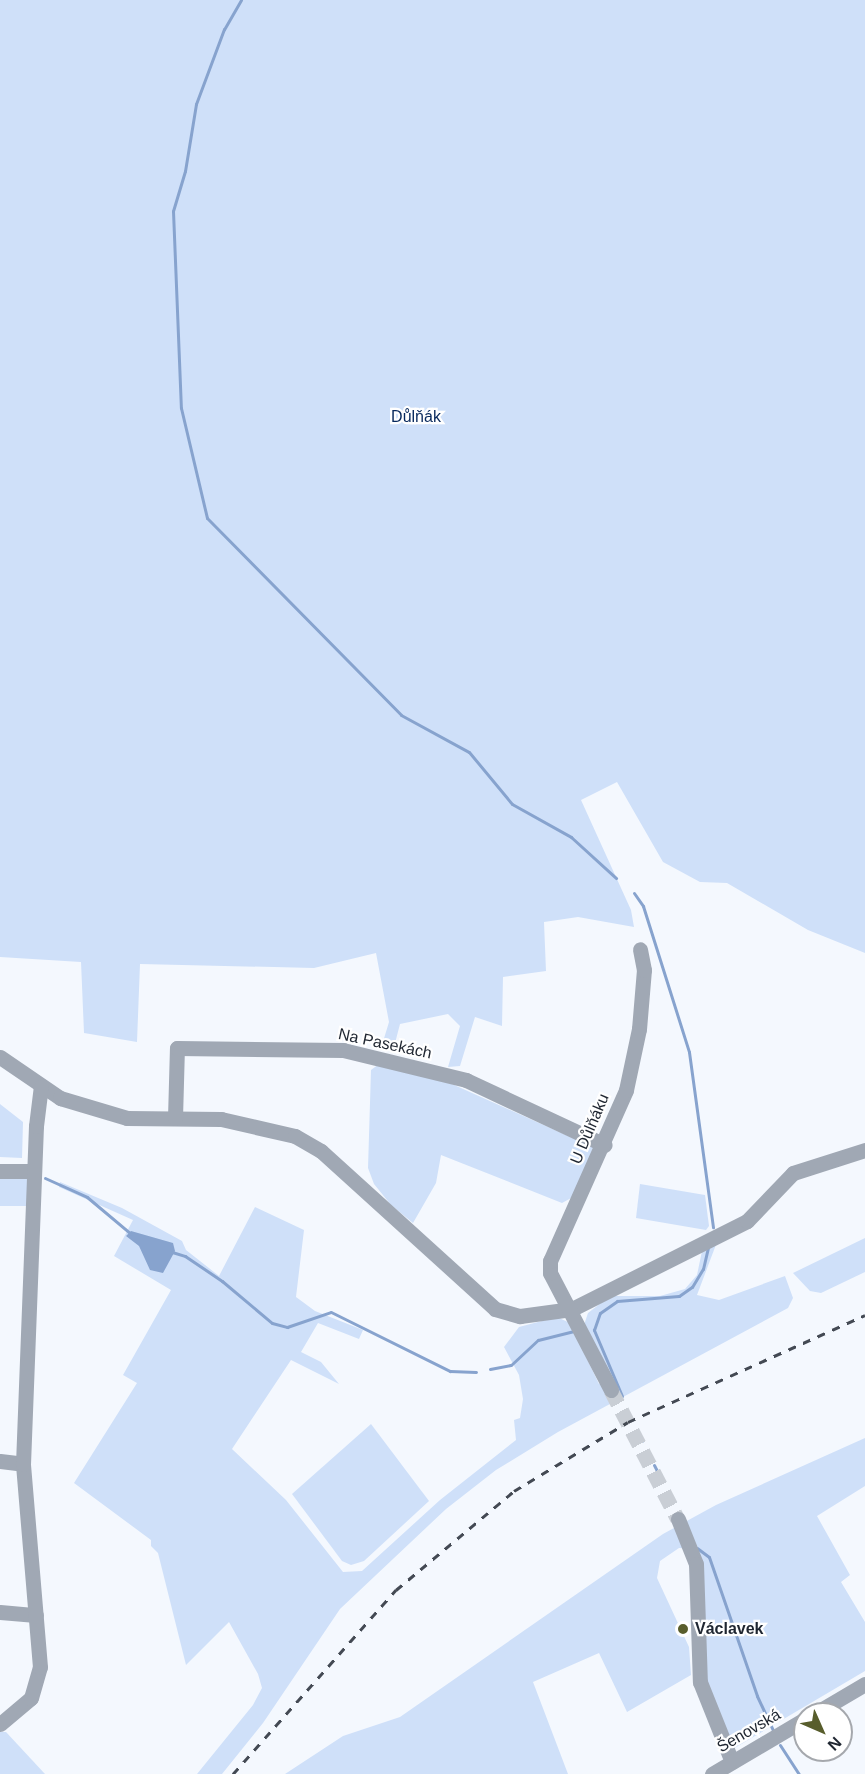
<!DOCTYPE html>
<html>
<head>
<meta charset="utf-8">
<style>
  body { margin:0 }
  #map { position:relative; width:865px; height:1774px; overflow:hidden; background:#f4f8fe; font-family:Arial,sans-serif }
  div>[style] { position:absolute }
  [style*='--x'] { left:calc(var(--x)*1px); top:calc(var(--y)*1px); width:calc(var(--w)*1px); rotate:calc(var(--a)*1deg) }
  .green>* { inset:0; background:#cfe0f9; transform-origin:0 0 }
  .water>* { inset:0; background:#87a3ce }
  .stream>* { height:3px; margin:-1.5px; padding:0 1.5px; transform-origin:1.5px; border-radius:1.5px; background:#87a3ce }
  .minor-tunnel>* { height:15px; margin-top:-7.5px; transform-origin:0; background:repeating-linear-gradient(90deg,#c9ced5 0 15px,transparent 0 23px) }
  .minor>* { height:15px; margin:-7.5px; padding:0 7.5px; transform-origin:7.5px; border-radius:7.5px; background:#a0a8b4 }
  .rail>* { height:3px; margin-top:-1.5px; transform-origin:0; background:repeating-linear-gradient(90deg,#434953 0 8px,transparent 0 16px) }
  .dots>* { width:16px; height:16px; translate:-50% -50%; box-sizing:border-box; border:3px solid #fff; border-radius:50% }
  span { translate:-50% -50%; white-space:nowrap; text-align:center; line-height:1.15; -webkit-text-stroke:4.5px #fff; paint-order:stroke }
  .park-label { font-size:16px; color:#07285c }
  .street-label { font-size:16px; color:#1f2631 }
  .poi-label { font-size:16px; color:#1f2631; font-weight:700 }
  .left { translate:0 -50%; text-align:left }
  .north { position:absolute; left:793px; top:1702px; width:60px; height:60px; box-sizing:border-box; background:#fff; border:2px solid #a5a8ad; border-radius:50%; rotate:135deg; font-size:16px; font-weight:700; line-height:24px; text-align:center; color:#1f2631 }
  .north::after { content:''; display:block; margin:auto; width:21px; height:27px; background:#585d2c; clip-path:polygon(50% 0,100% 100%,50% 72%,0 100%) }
</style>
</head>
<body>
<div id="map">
  <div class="green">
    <i style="clip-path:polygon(0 0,865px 0,865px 953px,808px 930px,727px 883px,700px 882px,663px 862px,617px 782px,581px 800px,631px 910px,634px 927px,578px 917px,544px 922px,546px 971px,503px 977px,502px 1026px,475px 1017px,460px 1066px,448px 1067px,460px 1026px,448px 1014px,400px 1024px,393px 1051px,382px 1045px,389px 1022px,376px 953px,314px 968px,140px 964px,137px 1042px,84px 1033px,81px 962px,0 957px)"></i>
    <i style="clip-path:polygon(379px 1064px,452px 1084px,595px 1148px,573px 1197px,562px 1203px,441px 1155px,436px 1183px,413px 1223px,391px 1205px,374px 1184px,368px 1168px,371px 1070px)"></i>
    <i style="clip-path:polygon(0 1104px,23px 1122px,22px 1158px,0 1157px)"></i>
    <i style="left:0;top:1177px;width:27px;height:29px"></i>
    <i style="clip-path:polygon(60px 1182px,122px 1208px,182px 1241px,186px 1250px,219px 1276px,255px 1207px,304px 1230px,296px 1297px,315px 1311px,363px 1330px,359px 1339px,318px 1323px,301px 1352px,321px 1362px,339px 1384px,291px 1360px,232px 1449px,286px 1500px,343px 1572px,362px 1571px,440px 1500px,516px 1440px,514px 1420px,520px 1418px,523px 1399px,519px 1375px,504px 1347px,519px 1327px,557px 1317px,570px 1323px,599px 1384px,610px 1378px,583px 1328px,588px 1313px,610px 1296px,660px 1296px,685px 1289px,697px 1275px,702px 1251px,717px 1242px,697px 1295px,719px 1300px,785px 1276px,793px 1298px,788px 1308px,558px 1432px,496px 1470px,446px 1509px,340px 1609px,263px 1723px,222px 1774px,197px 1774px,253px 1705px,262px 1688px,258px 1674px,229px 1622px,186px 1665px,158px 1553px,151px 1546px,151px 1540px,74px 1483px,137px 1383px,123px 1375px,171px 1290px,114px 1256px,133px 1220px,59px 1187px)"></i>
    <i style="clip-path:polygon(640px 1184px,705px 1195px,709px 1226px,706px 1230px,636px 1218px)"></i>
    <i style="clip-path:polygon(865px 1238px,865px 1272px,821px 1293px,810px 1291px,793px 1273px)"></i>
    <i style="clip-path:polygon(371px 1424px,429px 1501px,364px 1561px,351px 1565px,342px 1561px,292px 1494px)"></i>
    <i style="clip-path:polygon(865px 1438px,865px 1486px,817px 1516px,850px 1575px,841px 1582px,865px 1622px,865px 1671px,733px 1749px,705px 1681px,697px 1549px,679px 1548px,660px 1561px,657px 1578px,689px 1647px,691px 1675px,627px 1712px,599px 1653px,533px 1682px,568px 1774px,285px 1774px,343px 1736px,400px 1717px,663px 1534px,716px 1505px)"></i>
    <i style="clip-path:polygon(0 1732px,6px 1732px,45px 1774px,0 1774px)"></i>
  </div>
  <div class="water">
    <i style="clip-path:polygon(131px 1231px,173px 1243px,175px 1251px,163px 1273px,150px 1270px,139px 1246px,126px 1236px)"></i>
  </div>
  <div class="stream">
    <i style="--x:241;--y:0;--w:34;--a:120"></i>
    <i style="--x:224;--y:29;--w:80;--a:110.5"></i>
    <i style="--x:196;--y:104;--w:68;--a:99.3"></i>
    <i style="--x:185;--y:171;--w:42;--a:106.7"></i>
    <i style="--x:173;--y:211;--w:197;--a:87.7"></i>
    <i style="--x:181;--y:408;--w:113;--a:76.7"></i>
    <i style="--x:207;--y:518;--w:276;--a:45.4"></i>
    <i style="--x:401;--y:715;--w:77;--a:28.6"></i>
    <i style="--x:469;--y:752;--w:67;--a:50.4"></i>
    <i style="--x:512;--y:804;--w:68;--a:29.2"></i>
    <i style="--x:571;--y:837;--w:61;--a:42.3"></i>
    <i style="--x:634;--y:893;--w:16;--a:55"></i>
    <i style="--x:643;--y:906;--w:153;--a:72.5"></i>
    <i style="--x:689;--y:1052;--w:177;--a:82.2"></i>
    <i style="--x:45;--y:1178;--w:46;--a:24.3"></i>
    <i style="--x:87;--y:1197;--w:57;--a:40.1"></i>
    <i style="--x:172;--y:1252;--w:14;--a:17"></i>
    <i style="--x:185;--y:1256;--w:45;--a:34"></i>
    <i style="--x:222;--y:1281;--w:65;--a:40"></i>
    <i style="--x:272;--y:1323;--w:16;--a:15"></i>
    <i style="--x:287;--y:1327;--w:46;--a:-18.8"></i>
    <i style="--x:331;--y:1312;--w:133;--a:26.4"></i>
    <i style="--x:450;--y:1371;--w:26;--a:2"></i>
    <i style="--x:490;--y:1369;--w:21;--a:-11"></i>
    <i style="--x:511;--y:1365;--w:37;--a:-43"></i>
    <i style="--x:538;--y:1340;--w:36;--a:-14"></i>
    <i style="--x:622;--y:1396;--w:72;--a:-113"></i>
    <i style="--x:594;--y:1330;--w:18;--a:-71"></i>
    <i style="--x:600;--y:1313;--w:21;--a:-35"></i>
    <i style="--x:617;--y:1301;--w:62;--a:-4.6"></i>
    <i style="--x:679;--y:1296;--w:16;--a:-35"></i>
    <i style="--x:692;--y:1287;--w:21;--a:-59"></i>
    <i style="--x:703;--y:1269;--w:22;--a:-77"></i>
    <i style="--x:641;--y:1438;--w:3;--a:72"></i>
    <i style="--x:654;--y:1465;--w:11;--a:63"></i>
    <i style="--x:697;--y:1548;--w:15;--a:37"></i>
    <i style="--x:709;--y:1557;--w:147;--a:70.9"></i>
    <i style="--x:757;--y:1696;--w:38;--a:65"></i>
    <i style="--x:780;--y:1745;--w:35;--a:57"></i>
  </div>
  <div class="minor-tunnel">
    <i style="--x:611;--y:1390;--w:145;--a:62.6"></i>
  </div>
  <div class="minor">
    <i style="--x:0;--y:1057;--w:73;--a:34.3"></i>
    <i style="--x:60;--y:1098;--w:70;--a:16.6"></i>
    <i style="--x:127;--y:1118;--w:94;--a:0.6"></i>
    <i style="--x:221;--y:1119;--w:76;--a:12.9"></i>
    <i style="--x:295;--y:1136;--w:30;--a:30"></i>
    <i style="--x:321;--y:1151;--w:235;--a:42.2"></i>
    <i style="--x:495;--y:1309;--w:26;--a:16"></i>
    <i style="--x:520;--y:1316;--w:52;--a:-7.7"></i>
    <i style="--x:572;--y:1309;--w:196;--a:-26.7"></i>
    <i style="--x:747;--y:1221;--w:66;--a:-46.2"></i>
    <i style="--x:793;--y:1173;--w:76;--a:-17.7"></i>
    <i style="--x:175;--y:1118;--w:70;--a:-88.4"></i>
    <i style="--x:177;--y:1048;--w:166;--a:0.7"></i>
    <i style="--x:343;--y:1050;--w:127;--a:13.7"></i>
    <i style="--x:466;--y:1080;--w:153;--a:25.1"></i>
    <i style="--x:0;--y:1171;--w:34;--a:0"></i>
    <i style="--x:611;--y:1390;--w:132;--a:-117.5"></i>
    <i style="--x:550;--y:1273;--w:12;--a:-90"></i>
    <i style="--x:550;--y:1261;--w:187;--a:-66"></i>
    <i style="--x:626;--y:1090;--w:62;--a:-78"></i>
    <i style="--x:639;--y:1029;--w:59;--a:-85.2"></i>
    <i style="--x:644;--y:970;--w:21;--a:-101"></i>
    <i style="--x:0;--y:1461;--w:23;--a:7"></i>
    <i style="--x:678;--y:1519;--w:48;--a:68.2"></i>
    <i style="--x:696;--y:1564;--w:118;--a:88.1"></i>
    <i style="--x:700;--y:1682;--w:86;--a:68.2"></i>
    <i style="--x:0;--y:1612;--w:36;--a:5"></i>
    <i style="--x:814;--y:1714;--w:59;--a:-30.5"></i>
    <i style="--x:0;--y:1724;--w:40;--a:-40"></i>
    <i style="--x:31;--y:1698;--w:32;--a:-74"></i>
    <i style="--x:40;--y:1667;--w:204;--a:-94.8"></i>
    <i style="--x:23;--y:1464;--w:338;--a:-87.8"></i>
    <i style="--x:36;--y:1126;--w:39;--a:-83"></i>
    <i style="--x:712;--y:1774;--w:108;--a:-30.6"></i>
  </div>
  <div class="rail">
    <i style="--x:233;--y:1774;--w:246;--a:-48.5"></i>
    <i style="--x:396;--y:1590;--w:154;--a:-40"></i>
    <i style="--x:514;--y:1491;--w:133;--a:-31.2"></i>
    <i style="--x:628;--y:1422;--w:260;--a:-24.3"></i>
  </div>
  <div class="dots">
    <i style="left:683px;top:1629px;background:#585d2c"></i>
  </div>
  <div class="park-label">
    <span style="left:416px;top:417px">Důlňák</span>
  </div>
  <div class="street-label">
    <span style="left:385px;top:1044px;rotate:12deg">Na Pasekách</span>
    <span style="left:590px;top:1129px;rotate:-67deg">U Důlňáku</span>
    <span style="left:749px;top:1731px;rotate:-30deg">Šenovská</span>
  </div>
  <div class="poi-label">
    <span class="left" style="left:695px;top:1629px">Václavek</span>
  </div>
  <div class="north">N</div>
</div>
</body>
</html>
